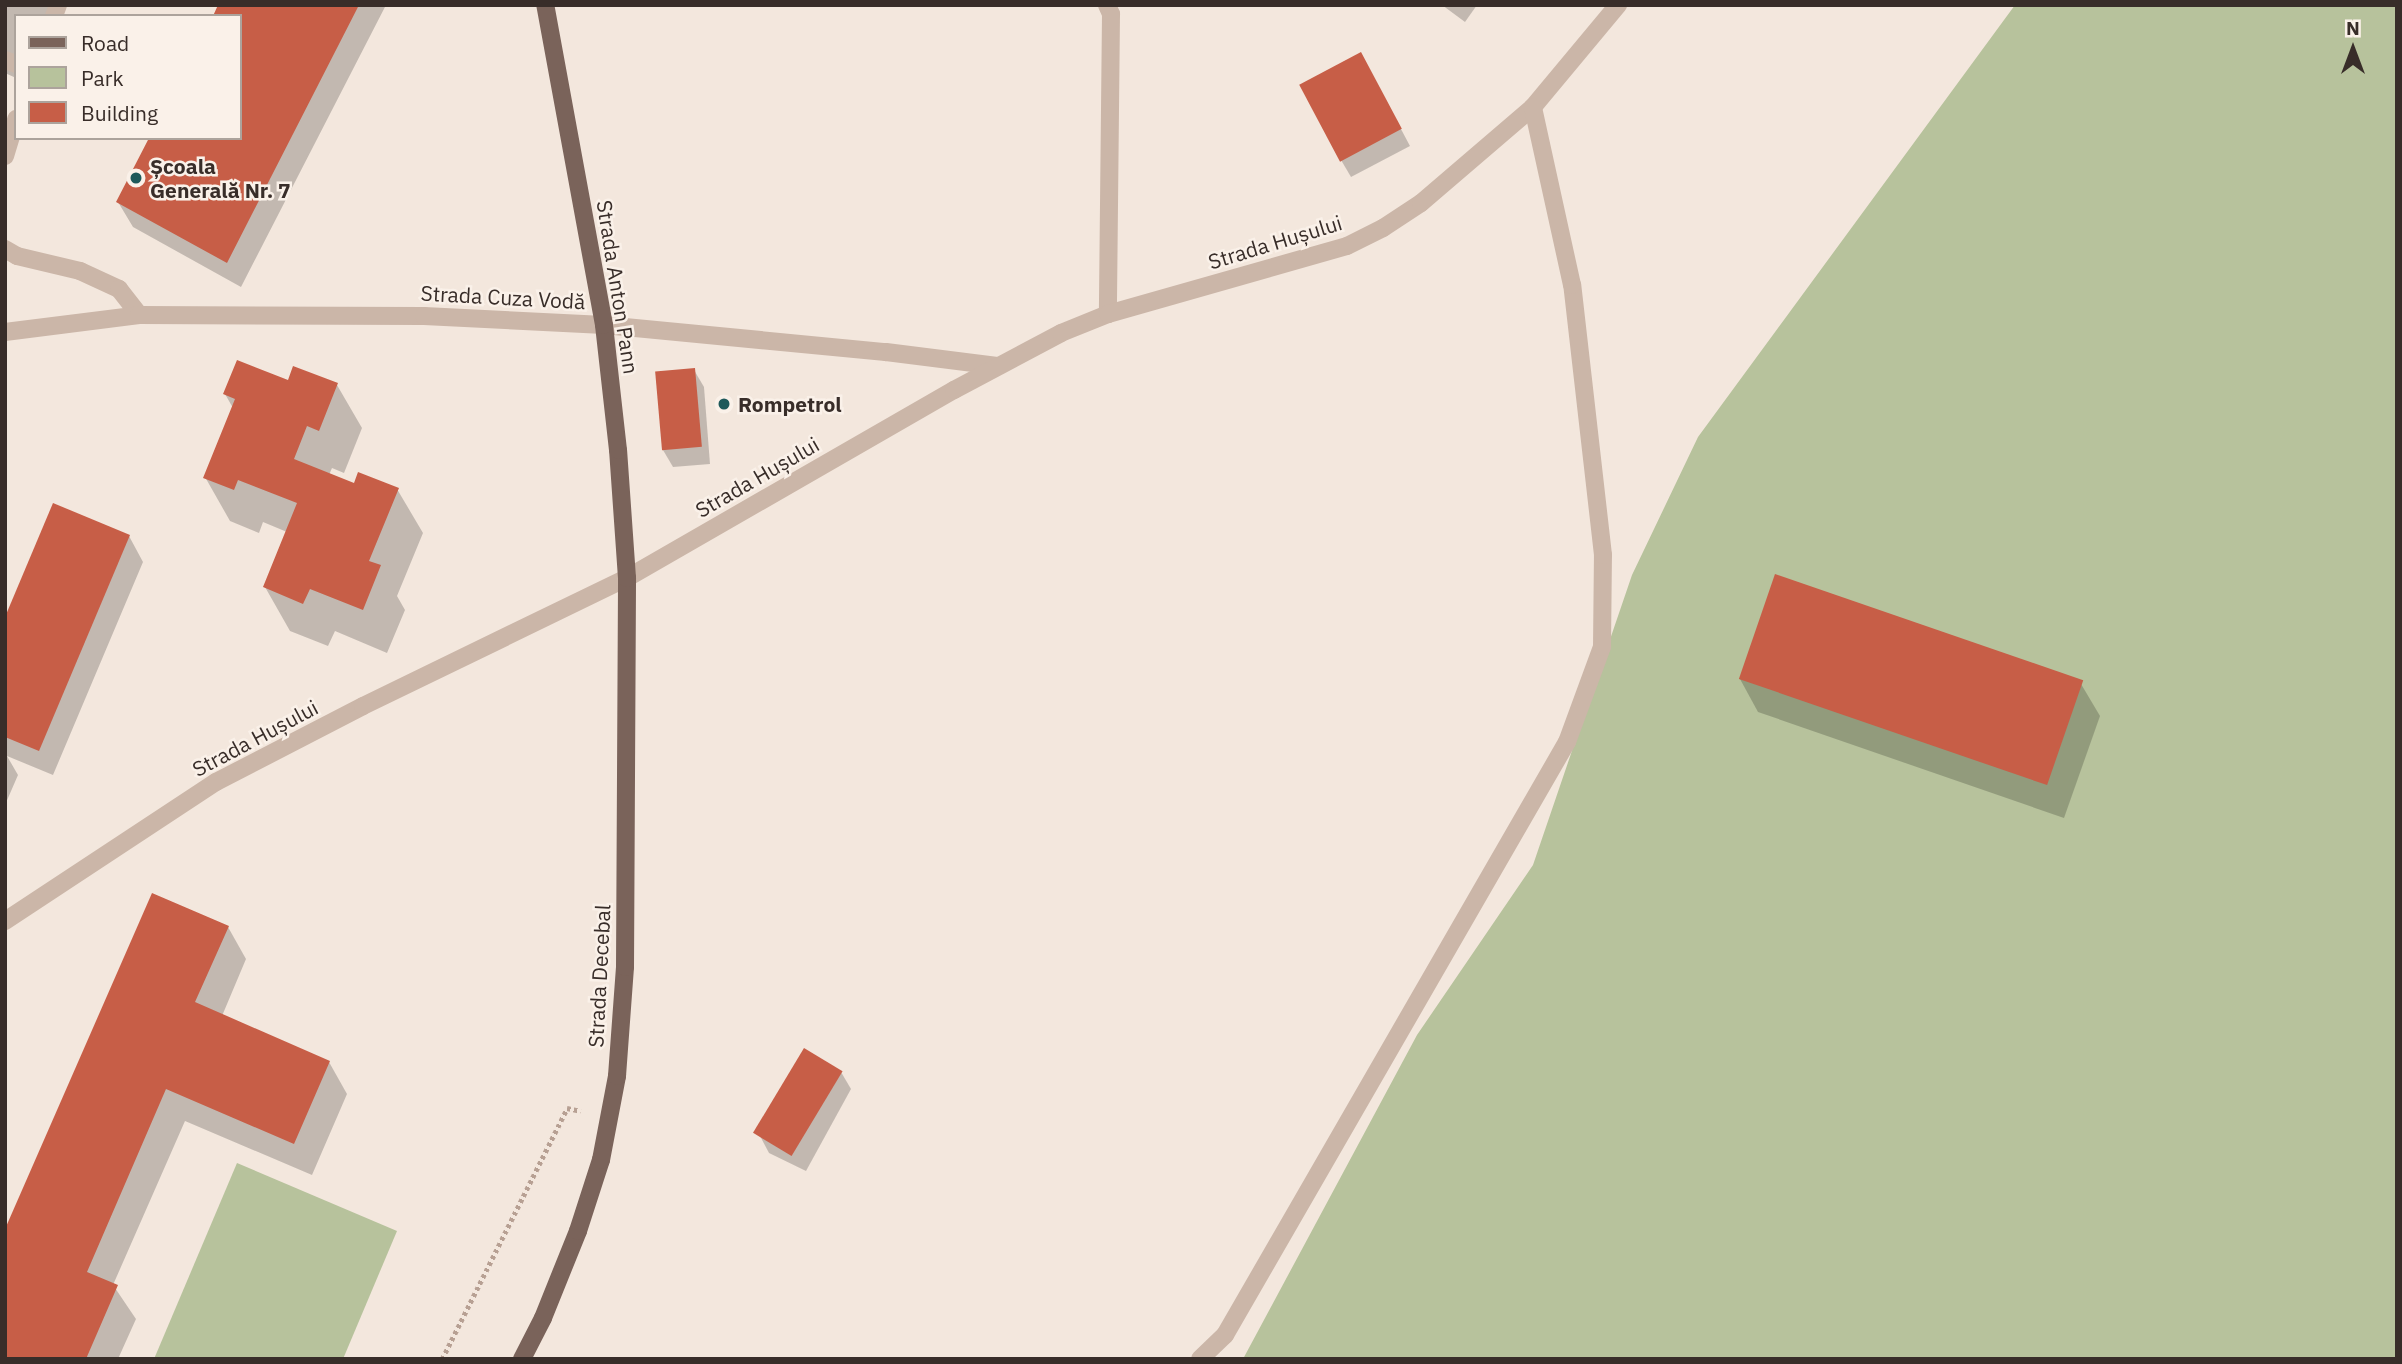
<!DOCTYPE html>
<html>
<head>
<meta charset="utf-8">
<style>
  body { margin:0 }
  #map { position:relative; width:2402px; height:1364px; overflow:hidden; background:#f3e7dd; font-family:"IBM Plex Sans",sans-serif }
  div>[style] { position:absolute }
  [style*='--x'] { left:calc(var(--x)*1px); top:calc(var(--y)*1px); width:calc(var(--w)*1px); rotate:calc(var(--a)*1deg) }
  .green>* { inset:0; background:#b7c29c }
  .shadow>* { inset:0; background:#0003 }
  .building>* { inset:0; background:#c75e47; transform-origin:0 0 }
  .path>* { height:4.5px; margin-top:-2.25px; transform-origin:0; background:repeating-linear-gradient(90deg,#b7a093 0 3.5px,transparent 0 7px) }
  .minor>* { height:18px; margin:-9px; padding:0 9px; transform-origin:9px; border-radius:9px; background:#cbb6a8 }
  .major>* { height:18px; margin:-9px; padding:0 9px; transform-origin:9px; border-radius:9px; background:#7a635a }
  .dots>* { width:19px; height:19px; translate:-50% -50%; box-sizing:border-box; border:4px solid #faf1e9; border-radius:50% }
  span { translate:-50% -50%; white-space:nowrap; text-align:center; line-height:1.15; -webkit-text-stroke:5px #faf1e9; paint-order:stroke }
  .poi-label { font-size:21px; color:#382d29; font-weight:700 }
  .left { translate:0 -50%; text-align:left }
  .street-label { font-size:21px; color:#382d29 }
  .frame { position:absolute; inset:0; border:7px solid #382d29; pointer-events:none }
  .legend { position:absolute; left:14px; top:14px; width:228px; height:126px; box-sizing:border-box; background:#faf1e9; border:2px solid #aca39c; margin:0; padding:9px 12px; list-style:none; font-size:21px; color:#382d29 }
  .legend li { display:flex; align-items:center; gap:14px; height:35px }
  .legend b { width:35px; border:2px solid #aca39c }
  .north { position:absolute; left:2318px; top:14px; width:70px; height:70px; -webkit-text-stroke:5px #faf1e9; paint-order:stroke; rotate:0deg; font-size:19px; font-weight:700; line-height:28px; text-align:center; color:#382d29 }
  .north::after { content:''; display:block; margin:auto; width:24px; height:32px; background:#382d29; clip-path:polygon(50% 0,100% 100%,50% 72%,0 100%) }
</style>
</head>
<body>
<div id="map">
  <div class="green">
    <i style="clip-path:polygon(2015px 5px,2397px 5px,2397px 1359px,1243px 1359px,1417px 1035px,1533px 865px,1632px 575px,1698px 437px)"></i>
    <i style="clip-path:polygon(237px 1163px,397px 1231px,343px 1359px,154px 1359px)"></i>
  </div>
  <div class="shadow">
    <i style="clip-path:polygon(5px 5px,50px 5px,45px 16px,16px 16px,16px 78px,5px 73px)"></i>
    <i style="clip-path:polygon(218px 5px,386px 5px,241px 287px,133px 227px,118px 202px,240px 138px,240px 16px)"></i>
    <i style="clip-path:polygon(1442px 5px,1477px 5px,1465px 22px)"></i>
    <i style="clip-path:polygon(1370px 71px,1410px 146px,1351px 177px,1341px 160px)"></i>
    <i style="clip-path:polygon(694px 370px,704px 387px,710px 464px,673px 467px,663px 450px)"></i>
    <i style="clip-path:polygon(289px 382px,337px 385px,362px 428px,344px 473px,332px 468px,329px 475px,355px 485px,397px 489px,423px 533px,397px 596px,405px 610px,387px 653px,335px 631px,328px 646px,290px 631px,265px 587px,287px 532px,263px 522px,259px 533px,230px 521px,205px 477px,233px 408px,225px 394px)"></i>
    <i style="clip-path:polygon(129px 536px,143px 562px,53px 775px,7px 756px,18px 775px,5px 805px,5px 621px)"></i>
    <i style="clip-path:polygon(1740px 679px,2081px 684px,2100px 716px,2064px 818px,1758px 712px)"></i>
    <i style="clip-path:polygon(228px 927px,246px 959px,222px 1016px,329px 1062px,347px 1094px,312px 1175px,185px 1121px,113px 1285px,136px 1319px,118px 1359px,5px 1359px)"></i>
    <i style="clip-path:polygon(841px 1072px,851px 1089px,806px 1171px,769px 1153px,760px 1136px)"></i>
  </div>
  <div class="building">
    <i style="clip-path:polygon(218px 5px,359px 5px,227px 263px,116px 202px,149px 138px,240px 138px,240px 16px,213px 16px)"></i>
    <i style="left:1361px;top:52px;width:87px;height:70px;rotate:62deg"></i>
    <i style="clip-path:polygon(237px 360px,288px 380px,293px 366px,338px 383px,319px 431px,307px 426px,294px 459px,354px 483px,358px 472px,399px 488px,369px 561px,381px 565px,363px 610px,310px 589px,303px 604px,263px 587px,297px 503px,238px 480px,234px 490px,203px 478px,235px 399px,223px 394px)"></i>
    <i style="left:695px;top:368px;width:79px;height:40px;rotate:85deg"></i>
    <i style="clip-path:polygon(53px 503px,130px 535px,39px 751px,5px 737px,5px 617px)"></i>
    <i style="left:1775px;top:574px;width:326px;height:111px;rotate:19deg"></i>
    <i style="clip-path:polygon(152px 893px,229px 926px,195px 1002px,330px 1061px,294px 1144px,166px 1089px,87px 1272px,118px 1285px,86px 1359px,5px 1359px,5px 1229px)"></i>
    <i style="left:804px;top:1048px;width:45px;height:99px;rotate:31deg"></i>
  </div>
  <div class="path">
    <i style="--x:442;--y:1359;--w:280;--a:-63.5"></i>
    <i style="--x:567;--y:1108;--w:14;--a:12"></i>
  </div>
  <div class="minor">
    <i style="--x:1107;--y:5;--w:10;--a:66"></i>
    <i style="--x:1111;--y:14;--w:300;--a:90.6"></i>
    <i style="--x:54;--y:16;--w:12;--a:-70"></i>
    <i style="--x:5;--y:60;--w:12;--a:20"></i>
    <i style="--x:5;--y:156;--w:39;--a:-73"></i>
    <i style="--x:5;--y:249;--w:14;--a:30"></i>
    <i style="--x:17;--y:256;--w:65;--a:13.4"></i>
    <i style="--x:80;--y:271;--w:43;--a:24.8"></i>
    <i style="--x:119;--y:289;--w:33;--a:52"></i>
    <i style="--x:5;--y:332;--w:135;--a:-7.2"></i>
    <i style="--x:139;--y:315;--w:285;--a:0.2"></i>
    <i style="--x:424;--y:316;--w:180;--a:2.9"></i>
    <i style="--x:604;--y:325;--w:283;--a:5.5"></i>
    <i style="--x:886;--y:352;--w:112;--a:7.2"></i>
    <i style="--x:5;--y:921;--w:253;--a:-33.4"></i>
    <i style="--x:216;--y:782;--w:165;--a:-27.3"></i>
    <i style="--x:363;--y:706;--w:293;--a:-25.9"></i>
    <i style="--x:627;--y:578;--w:377;--a:-29.9"></i>
    <i style="--x:954;--y:390;--w:121;--a:-28"></i>
    <i style="--x:1061;--y:333;--w:51;--a:-22"></i>
    <i style="--x:1108;--y:314;--w:248;--a:-15.9"></i>
    <i style="--x:1347;--y:246;--w:40;--a:-26.6"></i>
    <i style="--x:1383;--y:228;--w:45;--a:-33.3"></i>
    <i style="--x:1421;--y:203;--w:148;--a:-40.6"></i>
    <i style="--x:1533;--y:107;--w:133;--a:-50.2"></i>
    <i style="--x:1200;--y:1359;--w:35;--a:-44"></i>
    <i style="--x:1225;--y:1335;--w:685;--a:-60.03"></i>
    <i style="--x:1567;--y:742;--w:101;--a:-69.8"></i>
    <i style="--x:1602;--y:647;--w:92;--a:-89.4"></i>
    <i style="--x:1603;--y:555;--w:272;--a:-96.5"></i>
    <i style="--x:1572;--y:285;--w:182;--a:-102.4"></i>
  </div>
  <div class="major">
    <i style="--x:522;--y:1359;--w:46;--a:-62.9"></i>
    <i style="--x:543;--y:1318;--w:94;--a:-68.1"></i>
    <i style="--x:578;--y:1231;--w:75;--a:-72.1"></i>
    <i style="--x:601;--y:1160;--w:86;--a:-79.2"></i>
    <i style="--x:617;--y:1076;--w:109;--a:-85.8"></i>
    <i style="--x:625;--y:967;--w:389;--a:-89.7"></i>
    <i style="--x:627;--y:578;--w:128;--a:-94"></i>
    <i style="--x:618;--y:450;--w:126;--a:-96.4"></i>
    <i style="--x:604;--y:325;--w:325;--a:-100.4"></i>
  </div>
  <div class="dots">
    <i style="left:136px;top:178px;background:#1e595a"></i>
    <i style="left:724px;top:404px;background:#1e595a"></i>
  </div>
  <div class="poi-label">
    <span class="left" style="left:150px;top:178px">Școala<br>Generală Nr. 7</span>
    <span class="left" style="left:738px;top:404px">Rompetrol</span>
  </div>
  <div class="street-label">
    <span style="left:1275px;top:242px;rotate:-17deg">Strada Hușului</span>
    <span style="left:618px;top:287px;rotate:81deg">Strada Anton Pann</span>
    <span style="left:503px;top:297px;rotate:3deg">Strada Cuza Vodă</span>
    <span style="left:757px;top:477px;rotate:-30deg">Strada Hușului</span>
    <span style="left:255px;top:738px;rotate:-28deg">Strada Hușului</span>
    <span style="left:599px;top:976px;rotate:-87deg">Strada Decebal</span>
  </div>
  <div class="frame"></div>
  <ul class="legend">
  <li><b style="height:9px;background:#7a635a"></b>Road</li>
  <li><b style="height:19px;background:#b7c29c"></b>Park</li>
  <li><b style="height:19px;background:#c75e47"></b>Building</li>
  </ul>
  <div class="north">N</div>
</div>
</body>
</html>
